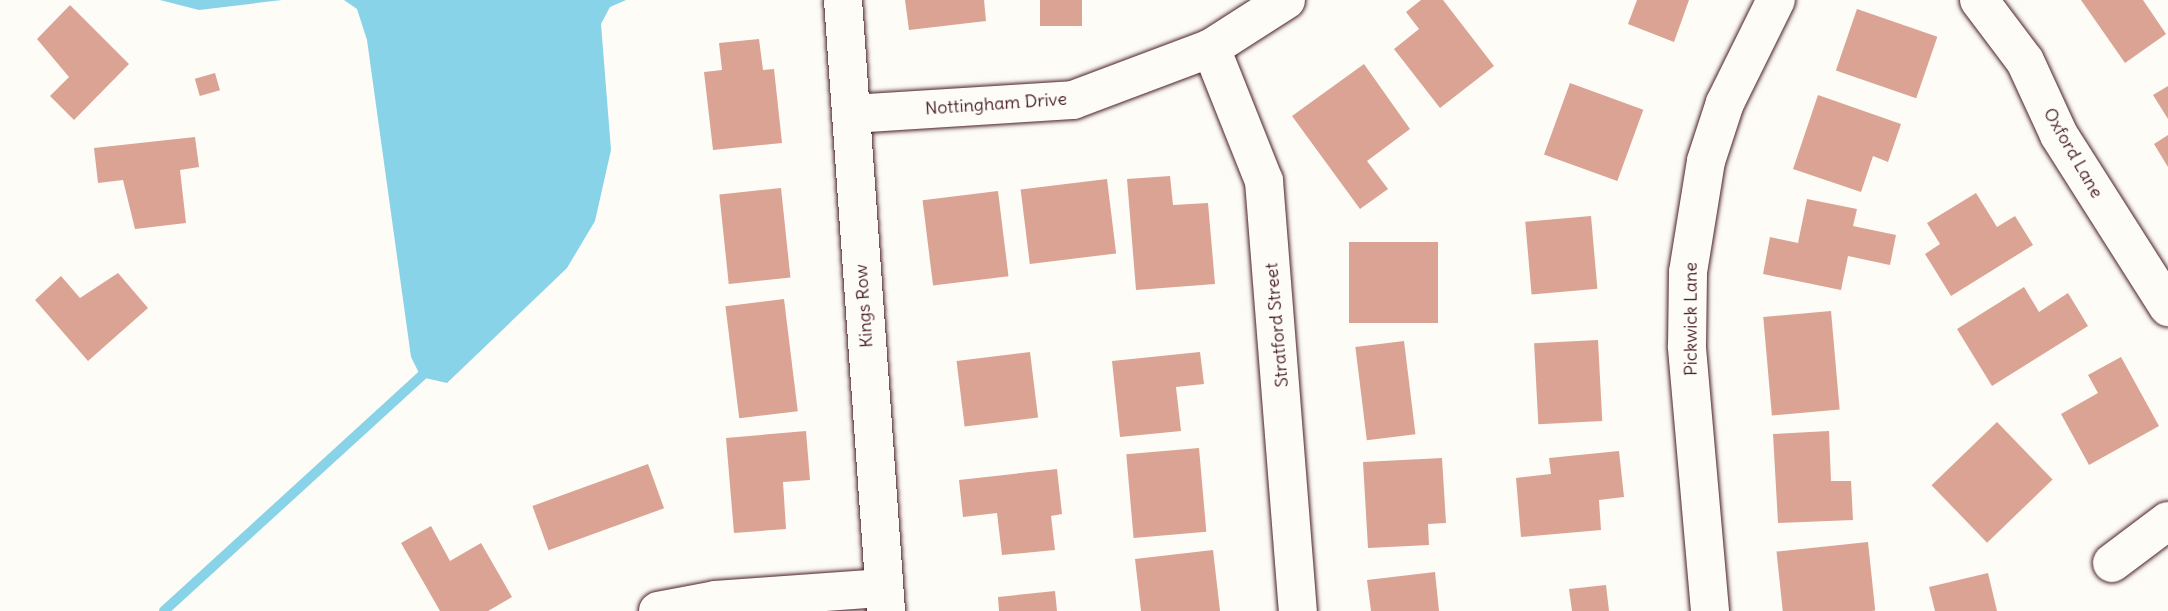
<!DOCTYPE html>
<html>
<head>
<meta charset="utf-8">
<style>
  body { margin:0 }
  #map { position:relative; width:2168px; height:611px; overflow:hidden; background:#fdfcf7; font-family:Delius,sans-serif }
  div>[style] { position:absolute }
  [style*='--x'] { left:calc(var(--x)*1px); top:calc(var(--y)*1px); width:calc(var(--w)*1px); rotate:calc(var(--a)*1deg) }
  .water>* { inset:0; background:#88d3e8 }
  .stream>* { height:10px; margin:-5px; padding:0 5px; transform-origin:5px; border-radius:5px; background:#88d3e8 }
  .building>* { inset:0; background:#daa393; transform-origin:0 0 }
  .roads { filter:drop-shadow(0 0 2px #4a1f2b) drop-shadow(0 0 2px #4a1f2b) }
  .minor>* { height:38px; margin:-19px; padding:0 19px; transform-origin:19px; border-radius:19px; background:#fdfcf7 }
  span { translate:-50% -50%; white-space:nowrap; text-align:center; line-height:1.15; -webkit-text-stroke:5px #fdfcf7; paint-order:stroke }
  .street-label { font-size:18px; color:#4a1f2b }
</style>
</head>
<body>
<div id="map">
  <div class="water">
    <i style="clip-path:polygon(160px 0,282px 0,199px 10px)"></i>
    <i style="clip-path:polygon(344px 0,626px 0,610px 7px,601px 24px,611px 150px,595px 221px,567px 268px,447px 383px,421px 377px,411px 357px,367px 40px,357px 9px)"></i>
  </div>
  <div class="stream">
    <i style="--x:164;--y:611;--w:360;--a:-42.4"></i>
  </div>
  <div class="building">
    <i style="clip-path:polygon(905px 0,984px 0,986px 21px,909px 30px)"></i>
    <i style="left:1040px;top:0;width:42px;height:26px"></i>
    <i style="clip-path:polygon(1421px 0,1443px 0,1494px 66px,1440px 108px,1394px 49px,1419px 29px,1406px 12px)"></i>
    <i style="clip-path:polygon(1637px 0,1689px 0,1674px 42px,1628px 24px)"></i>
    <i style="clip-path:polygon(2081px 0,2143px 0,2166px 34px,2125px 63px)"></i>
    <i style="clip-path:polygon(70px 5px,129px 64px,74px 120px,50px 96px,69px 77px,37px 39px)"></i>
    <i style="left:1857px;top:9px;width:85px;height:65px;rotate:19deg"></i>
    <i style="clip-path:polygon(759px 39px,763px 70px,774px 69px,782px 143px,713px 150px,704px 72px,722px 70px,719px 43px)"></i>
    <i style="clip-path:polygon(1364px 64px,1410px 129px,1367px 161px,1388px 189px,1360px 209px,1292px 116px)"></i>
    <i style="left:215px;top:73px;width:18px;height:21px;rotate:74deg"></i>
    <i style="left:1570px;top:83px;width:78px;height:76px;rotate:20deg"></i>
    <i style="clip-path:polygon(2168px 86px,2168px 119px,2153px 95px)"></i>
    <i style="clip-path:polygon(1818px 95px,1901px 124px,1888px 162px,1873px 156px,1861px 192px,1793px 169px)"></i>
    <i style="clip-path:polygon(2168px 135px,2168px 167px,2154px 144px)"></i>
    <i style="clip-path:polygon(195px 137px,199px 167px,180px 170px,186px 223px,135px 229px,123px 180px,98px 183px,94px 148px)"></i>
    <i style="clip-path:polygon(1170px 176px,1173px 205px,1208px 203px,1215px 284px,1136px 290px,1127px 179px)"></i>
    <i style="left:1107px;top:179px;width:75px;height:87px;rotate:83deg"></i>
    <i style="left:781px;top:188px;width:90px;height:62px;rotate:84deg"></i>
    <i style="left:998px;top:191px;width:86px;height:76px;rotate:83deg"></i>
    <i style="clip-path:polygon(1976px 193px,1997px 227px,2015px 216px,2033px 245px,1951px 296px,1925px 254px,1940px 244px,1927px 223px)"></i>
    <i style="clip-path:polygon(1807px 199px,1857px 209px,1853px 226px,1896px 235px,1890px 265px,1848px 256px,1841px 290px,1763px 274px,1770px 237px,1798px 243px)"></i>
    <i style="left:1591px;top:216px;width:73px;height:66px;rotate:85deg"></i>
    <i style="left:1438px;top:242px;width:81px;height:89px;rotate:90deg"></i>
    <i style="clip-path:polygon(118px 273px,148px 308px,88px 361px,35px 300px,61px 276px,80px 298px)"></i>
    <i style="clip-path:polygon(2024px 287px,2039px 312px,2068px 293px,2088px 326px,1992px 386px,1957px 329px)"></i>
    <i style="left:784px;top:299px;width:113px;height:59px;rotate:83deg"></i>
    <i style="left:1831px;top:311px;width:99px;height:68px;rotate:85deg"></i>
    <i style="left:1598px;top:340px;width:81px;height:64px;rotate:87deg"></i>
    <i style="left:1404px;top:341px;width:94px;height:49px;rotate:83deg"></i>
    <i style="left:1030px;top:352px;width:66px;height:74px;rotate:83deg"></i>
    <i style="clip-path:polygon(1200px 352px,1204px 384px,1176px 387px,1181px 431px,1120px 437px,1112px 361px)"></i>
    <i style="clip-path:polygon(2121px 357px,2159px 426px,2089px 465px,2061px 414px,2098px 393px,2088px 375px)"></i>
    <i style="left:1997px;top:422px;width:80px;height:91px;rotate:46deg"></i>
    <i style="clip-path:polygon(806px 431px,810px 480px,783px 482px,786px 529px,734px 533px,726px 438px)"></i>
    <i style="clip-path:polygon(1829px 431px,1831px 481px,1851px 481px,1853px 520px,1778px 523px,1773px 434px)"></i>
    <i style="left:1199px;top:448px;width:84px;height:73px;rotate:85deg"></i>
    <i style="clip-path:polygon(1619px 451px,1624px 497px,1599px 500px,1601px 530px,1521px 537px,1516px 478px,1551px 474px,1549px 458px)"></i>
    <i style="clip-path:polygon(1442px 458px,1446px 523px,1428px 524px,1429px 545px,1368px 548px,1363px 462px)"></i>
    <i style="left:648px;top:464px;width:47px;height:123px;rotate:70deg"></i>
    <i style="clip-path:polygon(1057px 469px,1062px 514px,1051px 516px,1055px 550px,1002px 555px,997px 513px,963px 517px,959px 480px)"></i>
    <i style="clip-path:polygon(431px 526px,450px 561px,481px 543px,512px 597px,488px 611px,440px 611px,401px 543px)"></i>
    <i style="left:1868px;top:542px;width:69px;height:92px;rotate:84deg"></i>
    <i style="clip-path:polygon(1213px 550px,1220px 611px,1141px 611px,1135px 559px)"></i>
    <i style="clip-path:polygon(1435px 572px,1439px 611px,1371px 611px,1367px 580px)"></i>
    <i style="clip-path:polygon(1988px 573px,1997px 611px,1935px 611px,1929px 587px)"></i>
    <i style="clip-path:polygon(1606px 585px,1609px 611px,1572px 611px,1569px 589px)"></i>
    <i style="clip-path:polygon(1055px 591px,1057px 611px,999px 611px,998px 597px)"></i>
  </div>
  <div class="roads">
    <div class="minor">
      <i style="--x:843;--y:0;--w:613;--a:85.97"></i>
      <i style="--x:1979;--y:0;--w:76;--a:53"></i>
      <i style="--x:2025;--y:61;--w:81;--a:65.3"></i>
      <i style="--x:2059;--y:135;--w:204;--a:57.6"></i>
      <i style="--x:1211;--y:48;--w:143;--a:68.3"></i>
      <i style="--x:1264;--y:181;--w:431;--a:85.5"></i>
      <i style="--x:851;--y:114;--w:222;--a:-3.6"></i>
      <i style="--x:1073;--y:100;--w:147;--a:-20.6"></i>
      <i style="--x:1211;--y:48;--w:89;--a:-32.6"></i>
      <i style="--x:2112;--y:563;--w:70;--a:-36.9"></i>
      <i style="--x:658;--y:611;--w:58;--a:-10.9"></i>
      <i style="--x:715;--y:600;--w:169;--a:-4.1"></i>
      <i style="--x:1710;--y:611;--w:266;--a:-95"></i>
      <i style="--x:1687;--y:346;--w:74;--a:-89.2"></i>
      <i style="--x:1688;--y:272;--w:112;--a:-80.8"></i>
      <i style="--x:1706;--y:161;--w:61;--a:-71.9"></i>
      <i style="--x:1725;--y:103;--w:115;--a:-63.7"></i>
    </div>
  </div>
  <div class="street-label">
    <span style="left:996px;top:104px;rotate:-4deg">Nottingham Drive</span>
    <span style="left:2073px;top:153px;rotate:60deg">Oxford Lane</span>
    <span style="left:864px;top:306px;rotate:-94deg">Kings Row</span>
    <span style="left:1691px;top:319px;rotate:-90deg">Pickwick Lane</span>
    <span style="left:1277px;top:325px;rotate:-95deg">Stratford Street</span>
  </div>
</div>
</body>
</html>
